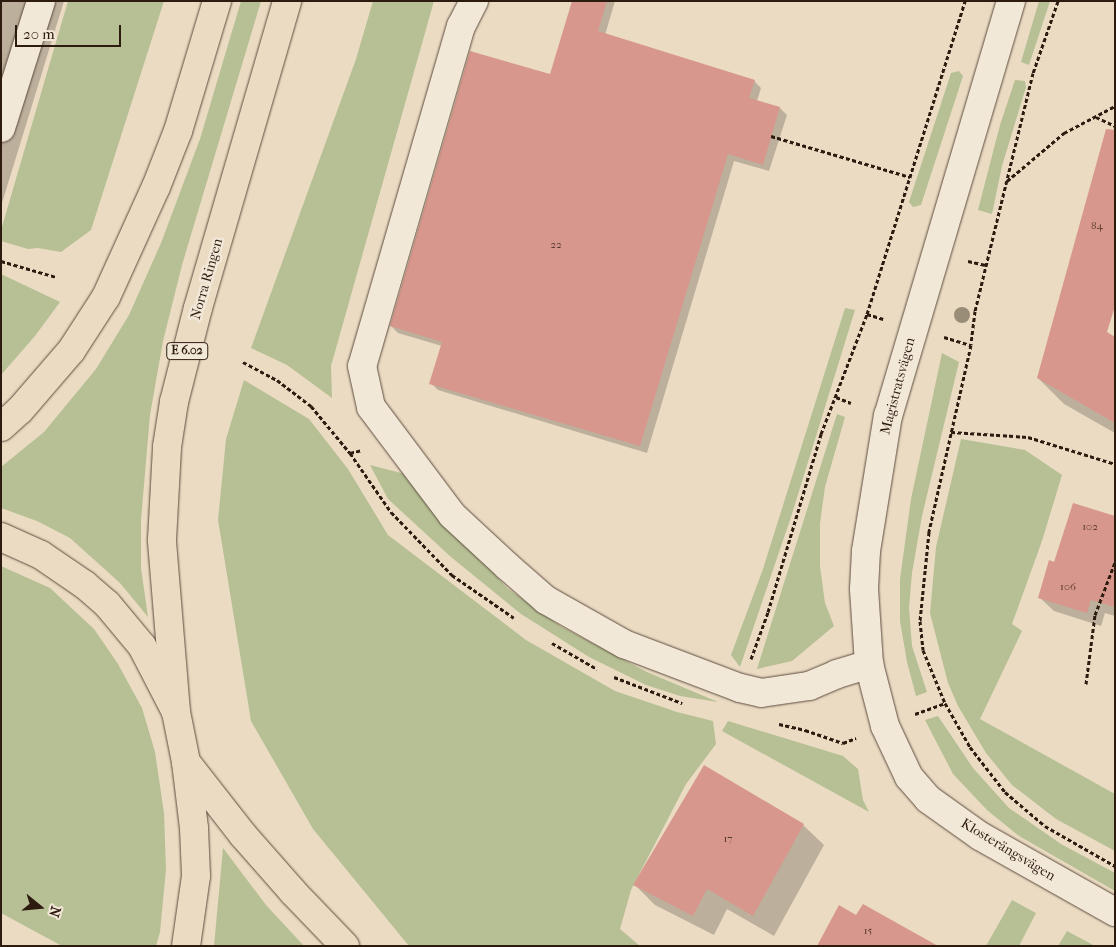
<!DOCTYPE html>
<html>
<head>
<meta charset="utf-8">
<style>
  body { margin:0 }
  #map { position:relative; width:1116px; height:947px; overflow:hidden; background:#ebdbc3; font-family:"IM FELL French Canon",serif }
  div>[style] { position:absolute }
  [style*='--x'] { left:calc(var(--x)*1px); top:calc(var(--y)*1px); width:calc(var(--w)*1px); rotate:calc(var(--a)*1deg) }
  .green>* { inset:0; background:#b6c094 }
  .shadow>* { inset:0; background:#0003 }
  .building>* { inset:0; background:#d8978c }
  .path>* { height:3px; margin-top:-1.5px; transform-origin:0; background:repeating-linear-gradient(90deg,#2e1b10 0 4px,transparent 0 6.5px) }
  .roads { filter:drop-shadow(0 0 1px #5d4b3d) drop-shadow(0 0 1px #5d4b3d) }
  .minor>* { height:28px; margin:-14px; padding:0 14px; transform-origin:14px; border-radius:14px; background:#f2e8d8 }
  .major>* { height:28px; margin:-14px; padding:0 14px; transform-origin:14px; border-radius:14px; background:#ebdbc3 }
  .highway>* { height:28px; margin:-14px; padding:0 14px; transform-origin:14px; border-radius:14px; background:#ebdbc3 }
  .trees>* { width:16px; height:16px; margin:-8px; border-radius:50%; background:#9a8d77 }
  span { translate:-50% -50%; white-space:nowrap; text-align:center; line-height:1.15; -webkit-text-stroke:5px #f2e8d8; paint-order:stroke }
  .number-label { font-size:11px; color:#583a2f }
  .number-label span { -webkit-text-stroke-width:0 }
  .shield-label span { padding:1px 4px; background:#f2e8d8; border:1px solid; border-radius:4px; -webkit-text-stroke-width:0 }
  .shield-label { font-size:12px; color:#2e1b10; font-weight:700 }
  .street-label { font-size:14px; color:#2e1b10 }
  .frame { position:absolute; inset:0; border:2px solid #2e1b10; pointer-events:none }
  .north { position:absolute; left:15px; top:882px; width:50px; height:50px; -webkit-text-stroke:4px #f2e8d8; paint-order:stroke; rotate:107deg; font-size:14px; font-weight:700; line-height:20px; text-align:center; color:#2e1b10 }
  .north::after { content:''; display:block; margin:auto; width:18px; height:22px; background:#2e1b10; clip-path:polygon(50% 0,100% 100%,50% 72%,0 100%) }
  .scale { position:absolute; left:15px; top:25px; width:106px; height:22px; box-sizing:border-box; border:2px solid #2e1b10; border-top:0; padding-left:6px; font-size:15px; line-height:18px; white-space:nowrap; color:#2e1b10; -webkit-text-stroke:4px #f2e8d8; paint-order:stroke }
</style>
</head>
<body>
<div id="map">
  <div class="green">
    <i style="clip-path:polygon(68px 1px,164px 1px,91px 230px,61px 252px,38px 248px,28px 249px,1px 241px,1px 230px)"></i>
    <i style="clip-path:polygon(241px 1px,261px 1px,182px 265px,163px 341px,150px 415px,141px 520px,141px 568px,148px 617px,120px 583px,70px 538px,37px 521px,1px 508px,1px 467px,44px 432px,96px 369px,129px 315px,161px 243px,200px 139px)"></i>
    <i style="clip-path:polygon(373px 1px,434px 1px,331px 366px,332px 398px,287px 365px,251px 348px,356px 59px)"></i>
    <i style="clip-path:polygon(1039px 1px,1050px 1px,1029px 65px,1021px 62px)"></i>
    <i style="clip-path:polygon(959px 71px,963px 76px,921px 205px,913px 207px,909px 202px,951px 73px)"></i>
    <i style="clip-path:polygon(1015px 80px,1025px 81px,1026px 87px,1002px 166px,992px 214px,978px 210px,1000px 125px)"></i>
    <i style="clip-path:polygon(1px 274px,60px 302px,35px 336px,1px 375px)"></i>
    <i style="clip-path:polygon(845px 308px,855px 310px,791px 517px,740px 667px,731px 655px,763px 569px)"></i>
    <i style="clip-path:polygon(942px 353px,959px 362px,922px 516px,912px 573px,909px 608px,912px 646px,927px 692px,916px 696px,907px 662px,900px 621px,900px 579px,911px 499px)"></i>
    <i style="clip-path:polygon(244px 380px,309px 419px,348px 469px,388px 535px,526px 640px,615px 691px,677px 712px,713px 721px,716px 744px,686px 784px,631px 890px,620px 929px,640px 946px,409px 946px,313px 829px,251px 721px,218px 520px,226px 439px)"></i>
    <i style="clip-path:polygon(837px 414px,845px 417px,825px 487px,820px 524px,820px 566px,825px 603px,834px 626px,792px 661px,757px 669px)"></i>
    <i style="clip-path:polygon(961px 439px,1025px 450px,1062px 475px,1042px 541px,1012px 624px,1022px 631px,980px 719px,1115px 794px,1115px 851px,1056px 819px,1012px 785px,986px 753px,958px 706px,948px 683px,930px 613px,936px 547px)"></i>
    <i style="clip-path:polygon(370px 465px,405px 474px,507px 588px,560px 626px,647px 672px,718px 702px,680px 696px,646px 685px,589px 657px,521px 614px,451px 557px,388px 499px)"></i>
    <i style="clip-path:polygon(1px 566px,50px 588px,94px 629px,118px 664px,142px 708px,155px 752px,164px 813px,166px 869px,160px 932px,156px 946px,62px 946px,1px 913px)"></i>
    <i style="clip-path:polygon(938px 716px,973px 768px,1009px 808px,1061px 844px,1115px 873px,1115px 891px,1019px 836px,987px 810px,953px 774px,925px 720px)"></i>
    <i style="clip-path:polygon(728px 721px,843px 756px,858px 769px,863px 800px,869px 812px,722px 731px)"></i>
    <i style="clip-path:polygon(223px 848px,266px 905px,304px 946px,214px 946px)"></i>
    <i style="clip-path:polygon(1012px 900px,1036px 913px,1019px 946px,986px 946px)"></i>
    <i style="clip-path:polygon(1067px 931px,1095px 946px,1058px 946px)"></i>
  </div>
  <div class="shadow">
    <i style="clip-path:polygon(1px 1px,64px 1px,2px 203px,1px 202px)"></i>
    <i style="clip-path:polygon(573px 1px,615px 1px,605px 35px,754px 81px,761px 88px,757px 101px,780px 108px,787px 115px,769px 171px,734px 161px,647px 453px,438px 390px,431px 383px,442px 346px,398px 333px,391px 326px,551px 76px)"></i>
    <i style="clip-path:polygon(1115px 339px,1115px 433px,1064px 404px,1038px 378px)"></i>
    <i style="clip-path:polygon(1115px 517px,1115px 616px,1105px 613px,1101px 626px,1054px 611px,1039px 597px,1054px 563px)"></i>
    <i style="clip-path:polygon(803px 825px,824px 845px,774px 936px,727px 909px,714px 935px,655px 905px,635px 885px)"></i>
  </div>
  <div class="building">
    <i style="clip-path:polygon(572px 1px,607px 1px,598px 31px,755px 80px,749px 98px,780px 107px,763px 165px,728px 154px,640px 446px,429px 384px,442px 342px,390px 326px,470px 51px,550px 74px)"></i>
    <i style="clip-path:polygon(1106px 129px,1115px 130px,1115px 306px,1107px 332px,1115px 337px,1115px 423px,1037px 378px)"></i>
    <i style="clip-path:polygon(1073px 503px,1115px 516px,1115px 607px,1091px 600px,1087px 613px,1038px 598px,1049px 560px,1054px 562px)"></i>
    <i style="clip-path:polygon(704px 765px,804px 824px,753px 916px,707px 889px,693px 916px,633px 885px)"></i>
    <i style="clip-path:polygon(863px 904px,938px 946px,817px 946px,839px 905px,856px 915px)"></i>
  </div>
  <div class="path">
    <i style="--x:1058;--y:1;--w:76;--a:109.1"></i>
    <i style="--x:1033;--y:73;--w:245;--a:103.7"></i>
    <i style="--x:975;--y:311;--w:34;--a:97"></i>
    <i style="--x:971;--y:345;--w:192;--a:102.7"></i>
    <i style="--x:929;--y:532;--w:89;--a:95.8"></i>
    <i style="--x:920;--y:621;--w:29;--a:84"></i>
    <i style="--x:923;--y:650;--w:57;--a:67.5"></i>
    <i style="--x:945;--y:703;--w:51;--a:60.4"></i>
    <i style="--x:970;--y:747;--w:57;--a:52.1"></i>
    <i style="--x:1005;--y:792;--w:52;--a:40.4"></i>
    <i style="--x:1045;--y:826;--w:81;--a:29.7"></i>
    <i style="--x:1096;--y:117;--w:21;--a:25"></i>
    <i style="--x:771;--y:136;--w:145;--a:16.4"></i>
    <i style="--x:1007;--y:181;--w:75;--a:-40.1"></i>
    <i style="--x:1064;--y:133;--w:58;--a:-27.9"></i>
    <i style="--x:1;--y:261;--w:57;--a:16.2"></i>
    <i style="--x:968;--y:261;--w:18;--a:13"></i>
    <i style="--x:867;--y:314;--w:17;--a:17"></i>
    <i style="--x:944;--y:337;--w:28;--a:17"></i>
    <i style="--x:243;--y:362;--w:38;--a:28"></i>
    <i style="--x:277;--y:380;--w:43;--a:37.4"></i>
    <i style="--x:311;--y:406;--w:61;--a:50.3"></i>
    <i style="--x:350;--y:453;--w:72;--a:55.2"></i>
    <i style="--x:391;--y:512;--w:88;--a:45.9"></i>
    <i style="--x:452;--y:575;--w:75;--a:34.7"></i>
    <i style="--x:836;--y:397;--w:16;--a:22"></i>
    <i style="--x:951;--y:432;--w:77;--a:3.7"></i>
    <i style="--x:1028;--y:437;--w:91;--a:17.2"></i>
    <i style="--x:350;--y:453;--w:12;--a:-14"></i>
    <i style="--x:552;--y:643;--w:52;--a:30"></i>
    <i style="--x:751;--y:659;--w:50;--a:-70.1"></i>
    <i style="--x:768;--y:612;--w:186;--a:-73.4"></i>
    <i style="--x:821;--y:434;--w:129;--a:-69"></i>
    <i style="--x:867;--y:314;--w:328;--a:-72.6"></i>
    <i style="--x:614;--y:677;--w:73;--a:20.9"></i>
    <i style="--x:1086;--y:684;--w:70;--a:-82.6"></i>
    <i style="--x:1095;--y:615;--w:57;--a:-69.3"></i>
    <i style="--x:915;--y:714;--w:32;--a:-20"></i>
    <i style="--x:779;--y:724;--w:27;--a:13"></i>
    <i style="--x:805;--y:730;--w:40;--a:18.9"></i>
    <i style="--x:843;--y:743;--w:14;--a:-21"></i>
  </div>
  <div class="roads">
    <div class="minor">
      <i style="--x:474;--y:1;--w:28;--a:117"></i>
      <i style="--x:461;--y:26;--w:354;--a:106.2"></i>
      <i style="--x:362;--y:366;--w:42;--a:77.6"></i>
      <i style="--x:371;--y:407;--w:135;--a:53.1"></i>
      <i style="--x:452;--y:515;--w:75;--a:42.8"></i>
      <i style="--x:507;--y:566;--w:52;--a:41.1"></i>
      <i style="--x:546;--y:600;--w:90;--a:29.4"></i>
      <i style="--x:624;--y:644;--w:124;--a:20.8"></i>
      <i style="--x:740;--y:688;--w:22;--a:13"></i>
      <i style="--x:761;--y:693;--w:49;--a:-8.3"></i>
      <i style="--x:809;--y:686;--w:30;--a:-23"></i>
      <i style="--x:837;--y:674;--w:34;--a:-17"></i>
      <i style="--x:1011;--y:1;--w:432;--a:106.5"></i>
      <i style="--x:888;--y:415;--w:138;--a:99.2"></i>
      <i style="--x:866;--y:551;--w:38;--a:93"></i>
      <i style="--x:864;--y:589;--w:75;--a:86.2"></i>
      <i style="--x:869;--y:664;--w:64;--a:75.5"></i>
      <i style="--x:885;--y:726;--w:56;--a:64.8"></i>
      <i style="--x:909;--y:777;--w:29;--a:49"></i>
      <i style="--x:928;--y:799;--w:64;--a:35.4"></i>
      <i style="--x:980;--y:836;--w:155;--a:29.4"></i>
      <i style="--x:1;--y:128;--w:133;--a:-72.5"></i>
    </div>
    <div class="major">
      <i style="--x:1;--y:427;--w:25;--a:-42"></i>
      <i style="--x:20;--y:410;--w:78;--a:-49.2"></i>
      <i style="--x:71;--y:351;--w:64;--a:-57.1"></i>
      <i style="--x:106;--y:297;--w:121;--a:-65.6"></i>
      <i style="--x:156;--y:187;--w:60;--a:-68.6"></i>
      <i style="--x:178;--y:131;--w:136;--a:-73.3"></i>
      <i style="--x:1;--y:537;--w:44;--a:24.2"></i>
      <i style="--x:41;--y:555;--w:53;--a:34.3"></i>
      <i style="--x:85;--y:585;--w:29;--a:41"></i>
      <i style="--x:107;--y:604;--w:55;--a:50.2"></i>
      <i style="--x:142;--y:646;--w:74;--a:62.7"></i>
      <i style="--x:176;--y:712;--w:51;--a:78.7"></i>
      <i style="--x:186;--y:762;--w:66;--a:83.1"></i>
      <i style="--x:194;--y:828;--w:48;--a:87.6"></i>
      <i style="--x:196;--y:876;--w:71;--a:98.1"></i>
      <i style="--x:176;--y:712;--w:173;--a:-94.7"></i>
      <i style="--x:162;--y:540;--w:93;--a:-86.9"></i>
      <i style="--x:167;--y:447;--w:46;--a:-81.2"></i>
      <i style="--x:174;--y:402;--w:97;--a:-75.7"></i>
      <i style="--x:198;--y:308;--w:320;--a:-73.8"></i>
    </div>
    <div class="highway">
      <i style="--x:186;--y:762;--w:93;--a:52"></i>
      <i style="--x:243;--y:835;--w:76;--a:48.7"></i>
      <i style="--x:293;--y:892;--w:75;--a:46.1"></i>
    </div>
  </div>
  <div class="trees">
    <i style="left:962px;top:315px"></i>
  </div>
  <div class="number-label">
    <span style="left:1097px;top:226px">84</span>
    <span style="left:556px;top:245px">22</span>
    <span style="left:1090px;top:527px">102</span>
    <span style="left:1068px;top:587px">106</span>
    <span style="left:728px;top:839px">17</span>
    <span style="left:868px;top:931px">15</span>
  </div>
  <div class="shield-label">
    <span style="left:187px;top:351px">E 6.02</span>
  </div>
  <div class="street-label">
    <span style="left:207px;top:279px;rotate:-74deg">Norra Ringen</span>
    <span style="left:898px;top:386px;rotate:-75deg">Magistratsvägen</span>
    <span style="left:1008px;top:850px;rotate:31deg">Klosterängsvägen</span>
  </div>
  <div class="frame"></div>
  <div class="north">N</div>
  <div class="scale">20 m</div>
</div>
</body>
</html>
